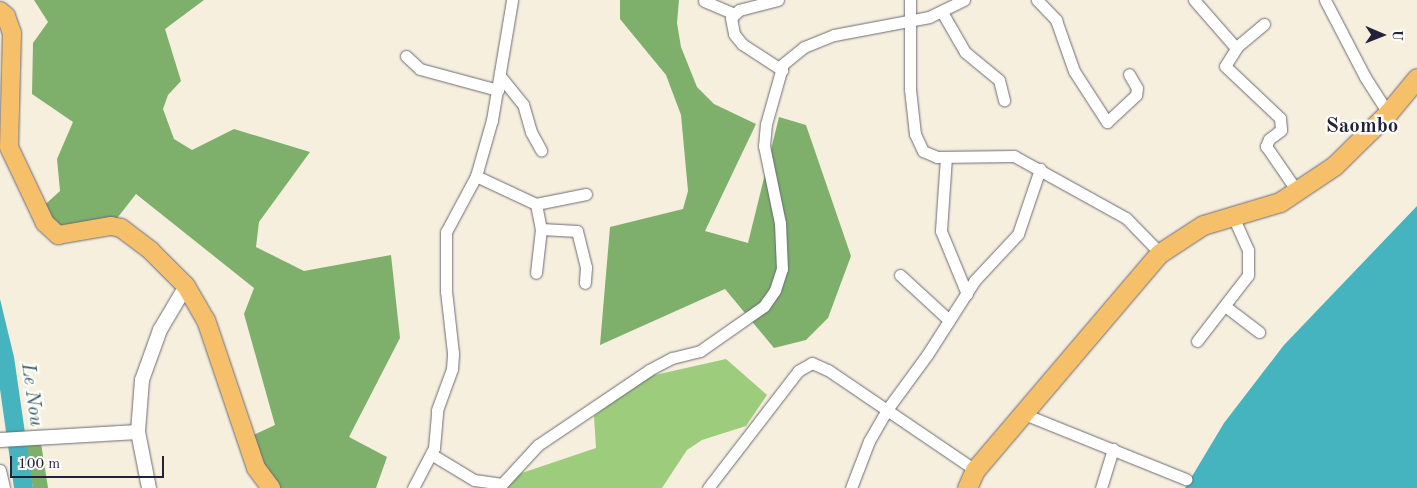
<!DOCTYPE html>
<html>
<head>
<meta charset="utf-8">
<style>
  body { margin:0 }
  #map { position:relative; width:1417px; height:488px; overflow:hidden; background:#f6efde; font-family:"Old Standard TT",serif }
  div>[style] { position:absolute }
  [style*='--x'] { left:calc(var(--x)*1px); top:calc(var(--y)*1px); width:calc(var(--w)*1px); rotate:calc(var(--a)*1deg) }
  .green>* { inset:0; background:#9dcd7c }
  .forest>* { inset:0; background:#7eb06c }
  .water>* { inset:0; background:#45b4be }
  .roads { filter:drop-shadow(0 0 1px #6c6a74) drop-shadow(0 0 1px #6c6a74) }
  .minor>* { height:11px; margin:-5.5px; padding:0 5.5px; transform-origin:5.5px; border-radius:5.5px; background:#fff }
  .tertiary>* { height:14px; margin:-7px; padding:0 7px; transform-origin:7px; border-radius:7px; background:#fff }
  .primary>* { height:18px; margin:-9px; padding:0 9px; transform-origin:9px; border-radius:9px; background:#f6c06b }
  .trunk>* { height:19px; margin:-9.5px; padding:0 9.5px; transform-origin:9.5px; border-radius:9.5px; background:#f6c06b }
  span { translate:-50% -50%; white-space:nowrap; text-align:center; line-height:1.15; -webkit-text-stroke:5px #fdfcf7; paint-order:stroke }
  .water-label { font-size:20px; color:#305c6f; font-style:italic }
  .quarter-label { font-size:21px; color:#22223b; font-weight:700 }
  .north { position:absolute; left:1357px; top:10px; width:50px; height:50px; -webkit-text-stroke:4px #fdfcf7; paint-order:stroke; rotate:91deg; font-size:14px; font-weight:700; line-height:20px; text-align:center; color:#22223b }
  .north::after { content:''; display:block; margin:auto; width:18px; height:22px; background:#22223b; clip-path:polygon(50% 0,100% 100%,50% 72%,0 100%) }
  .scale { position:absolute; left:10px; top:456px; width:154px; height:22px; box-sizing:border-box; border:2px solid #22223b; border-top:0; padding-left:6px; font-size:15px; line-height:18px; white-space:nowrap; color:#22223b; -webkit-text-stroke:4px #fdfcf7; paint-order:stroke }
</style>
</head>
<body>
<div id="map">
  <div class="green">
    <i style="clip-path:polygon(726px 359px,767px 395px,746px 426px,702px 440px,687px 450px,662px 488px,506px 488px,513px 476px,596px 448px,594px 416px,646px 377px)"></i>
  </div>
  <div class="forest">
    <i style="clip-path:polygon(34px 0,204px 0,165px 29px,181px 81px,168px 95px,163px 109px,174px 139px,192px 150px,234px 129px,310px 152px,259px 222px,256px 247px,304px 271px,391px 255px,400px 338px,349px 437px,387px 457px,376px 488px,271px 488px,245px 439px,275px 425px,244px 314px,254px 288px,136px 194px,111px 226px,69px 235px,38px 211px,60px 191px,57px 159px,73px 122px,32px 94px,33px 43px,48px 22px)"></i>
    <i style="clip-path:polygon(620px 0,679px 0,677px 23px,681px 47px,697px 87px,714px 104px,756px 124px,705px 231px,748px 243px,779px 117px,806px 125px,851px 256px,828px 318px,806px 340px,774px 348px,725px 289px,600px 345px,610px 227px,683px 209px,688px 191px,681px 115px,666px 75px,620px 19px)"></i>
    <i style="clip-path:polygon(41px 443px,48px 488px,33px 488px,25px 445px)"></i>
  </div>
  <div class="water">
    <i style="clip-path:polygon(1417px 206px,1417px 488px,1185px 488px,1224px 423px,1284px 345px)"></i>
    <i style="clip-path:polygon(0 299px,14px 357px,33px 488px,14px 488px,0 389px)"></i>
  </div>
  <div class="roads">
    <div class="minor">
      <i style="--x:778;--y:0;--w:40;--a:165.6"></i>
      <i style="--x:739;--y:10;--w:11;--a:135"></i>
      <i style="--x:731;--y:18;--w:16;--a:79"></i>
      <i style="--x:734;--y:34;--w:13;--a:51"></i>
      <i style="--x:742;--y:44;--w:48;--a:33"></i>
      <i style="--x:910;--y:0;--w:89;--a:90"></i>
      <i style="--x:910;--y:89;--w:45;--a:83.7"></i>
      <i style="--x:915;--y:134;--w:19;--a:65"></i>
      <i style="--x:923;--y:151;--w:15;--a:23"></i>
      <i style="--x:937;--y:157;--w:77;--a:-0.7"></i>
      <i style="--x:1014;--y:156;--w:128;--a:29"></i>
      <i style="--x:1126;--y:218;--w:49;--a:45.8"></i>
      <i style="--x:1037;--y:0;--w:28;--a:46"></i>
      <i style="--x:1056;--y:20;--w:54;--a:70.6"></i>
      <i style="--x:1074;--y:71;--w:61;--a:57.1"></i>
      <i style="--x:1107;--y:122;--w:40;--a:-43"></i>
      <i style="--x:1136;--y:95;--w:7;--a:-82"></i>
      <i style="--x:1137;--y:88;--w:16;--a:-120"></i>
      <i style="--x:1194;--y:0;--w:64;--a:48.8"></i>
      <i style="--x:1325;--y:0;--w:87;--a:62.5"></i>
      <i style="--x:1365;--y:77;--w:43;--a:57.4"></i>
      <i style="--x:704;--y:1;--w:30;--a:23"></i>
      <i style="--x:942;--y:12;--w:46;--a:60.1"></i>
      <i style="--x:965;--y:52;--w:44;--a:39.5"></i>
      <i style="--x:999;--y:80;--w:21;--a:76"></i>
      <i style="--x:1264;--y:24;--w:35;--a:140"></i>
      <i style="--x:1237;--y:47;--w:22;--a:122"></i>
      <i style="--x:1225;--y:66;--w:76;--a:43.4"></i>
      <i style="--x:1280;--y:118;--w:12;--a:85"></i>
      <i style="--x:1281;--y:130;--w:15;--a:143"></i>
      <i style="--x:1269;--y:139;--w:8;--a:113"></i>
      <i style="--x:1266;--y:146;--w:55;--a:55.4"></i>
      <i style="--x:406;--y:56;--w:19;--a:43"></i>
      <i style="--x:420;--y:69;--w:81;--a:15.1"></i>
      <i style="--x:500;--y:76;--w:36;--a:51"></i>
      <i style="--x:523;--y:104;--w:29;--a:74"></i>
      <i style="--x:531;--y:132;--w:21;--a:61"></i>
      <i style="--x:946;--y:157;--w:74;--a:93.9"></i>
      <i style="--x:941;--y:231;--w:68;--a:67.6"></i>
      <i style="--x:476;--y:176;--w:66;--a:25"></i>
      <i style="--x:536;--y:204;--w:25;--a:79"></i>
      <i style="--x:541;--y:229;--w:44;--a:96.5"></i>
      <i style="--x:536;--y:204;--w:51;--a:-11.3"></i>
      <i style="--x:541;--y:229;--w:36;--a:3"></i>
      <i style="--x:577;--y:231;--w:37;--a:76"></i>
      <i style="--x:586;--y:267;--w:16;--a:94"></i>
      <i style="--x:900;--y:275;--w:67;--a:42.6"></i>
      <i style="--x:1225;--y:306;--w:43;--a:37.4"></i>
      <i style="--x:1197;--y:341;--w:83;--a:-52.3"></i>
      <i style="--x:1248;--y:275;--w:25;--a:-90"></i>
      <i style="--x:1248;--y:250;--w:37;--a:-114"></i>
      <i style="--x:1024;--y:414;--w:175;--a:21.9"></i>
      <i style="--x:431;--y:454;--w:50;--a:31.2"></i>
      <i style="--x:474;--y:480;--w:28;--a:8"></i>
      <i style="--x:502;--y:484;--w:53;--a:-47.3"></i>
      <i style="--x:538;--y:445;--w:134;--a:-34"></i>
      <i style="--x:649;--y:370;--w:26;--a:-28"></i>
      <i style="--x:672;--y:358;--w:29;--a:-14"></i>
      <i style="--x:700;--y:351;--w:78;--a:-35.1"></i>
      <i style="--x:764;--y:306;--w:19;--a:-55"></i>
      <i style="--x:775;--y:290;--w:22;--a:-72"></i>
      <i style="--x:782;--y:269;--w:46;--a:-92.5"></i>
      <i style="--x:780;--y:223;--w:79;--a:-101.7"></i>
      <i style="--x:764;--y:146;--w:22;--a:-85"></i>
      <i style="--x:766;--y:124;--w:62;--a:-74.2"></i>
      <i style="--x:783;--y:64;--w:27;--a:-39"></i>
      <i style="--x:804;--y:47;--w:32;--a:-22"></i>
      <i style="--x:834;--y:35;--w:97;--a:-10.7"></i>
      <i style="--x:929;--y:17;--w:39;--a:-26"></i>
      <i style="--x:0;--y:470;--w:18;--a:77"></i>
      <i style="--x:413;--y:488;--w:45;--a:-62.3"></i>
      <i style="--x:434;--y:448;--w:38;--a:-85"></i>
      <i style="--x:437;--y:410;--w:44;--a:-69.9"></i>
      <i style="--x:452;--y:369;--w:16;--a:-86"></i>
      <i style="--x:453;--y:353;--w:62;--a:-96.4"></i>
      <i style="--x:446;--y:291;--w:59;--a:-90"></i>
      <i style="--x:446;--y:232;--w:64;--a:-61.8"></i>
      <i style="--x:476;--y:176;--w:58;--a:-74.1"></i>
      <i style="--x:492;--y:120;--w:122;--a:-80.5"></i>
      <i style="--x:708;--y:488;--w:148;--a:-52.4"></i>
      <i style="--x:798;--y:371;--w:16;--a:-30"></i>
      <i style="--x:812;--y:363;--w:17;--a:24"></i>
      <i style="--x:828;--y:370;--w:178;--a:34.2"></i>
      <i style="--x:851;--y:488;--w:50;--a:-69"></i>
      <i style="--x:869;--y:441;--w:34;--a:-60"></i>
      <i style="--x:886;--y:411;--w:69;--a:-53.8"></i>
      <i style="--x:927;--y:355;--w:89;--a:-57.4"></i>
      <i style="--x:975;--y:280;--w:63;--a:-46.9"></i>
      <i style="--x:1018;--y:234;--w:69;--a:-71.3"></i>
      <i style="--x:1101;--y:488;--w:41;--a:-72.9"></i>
    </div>
    <div class="tertiary">
      <i style="--x:0;--y:440;--w:138;--a:-3.3"></i>
      <i style="--x:149;--y:488;--w:57;--a:-101.1"></i>
      <i style="--x:138;--y:432;--w:52;--a:-85.6"></i>
      <i style="--x:142;--y:380;--w:53;--a:-70.2"></i>
      <i style="--x:160;--y:330;--w:51;--a:-59.4"></i>
    </div>
    <div class="primary">
      <i style="--x:0;--y:11;--w:8;--a:40"></i>
      <i style="--x:6;--y:16;--w:18;--a:71"></i>
      <i style="--x:12;--y:33;--w:114;--a:91.5"></i>
      <i style="--x:9;--y:147;--w:84;--a:64.7"></i>
      <i style="--x:45;--y:223;--w:18;--a:43"></i>
      <i style="--x:58;--y:235;--w:54;--a:-9.6"></i>
      <i style="--x:111;--y:226;--w:10;--a:11"></i>
      <i style="--x:121;--y:228;--w:38;--a:37"></i>
      <i style="--x:151;--y:251;--w:49;--a:45"></i>
      <i style="--x:186;--y:286;--w:39;--a:60"></i>
      <i style="--x:206;--y:320;--w:156;--a:71.3"></i>
      <i style="--x:256;--y:468;--w:25;--a:53"></i>
    </div>
    <div class="trunk">
      <i style="--x:967;--y:488;--w:20;--a:-66"></i>
      <i style="--x:975;--y:470;--w:285;--a:-49.6"></i>
      <i style="--x:1160;--y:253;--w:51;--a:-33.1"></i>
      <i style="--x:1203;--y:225;--w:80;--a:-16.6"></i>
      <i style="--x:1280;--y:202;--w:65;--a:-33.7"></i>
      <i style="--x:1334;--y:166;--w:76;--a:-44.5"></i>
      <i style="--x:1388;--y:113;--w:45;--a:-50.4"></i>
    </div>
  </div>
  <div class="water-label">
    <span style="left:31px;top:395px;rotate:82deg">Le Nou</span>
  </div>
  <div class="quarter-label">
    <span style="left:1362px;top:127px">Saombo</span>
  </div>
  <div class="north">U</div>
  <div class="scale">100 m</div>
</div>
</body>
</html>
